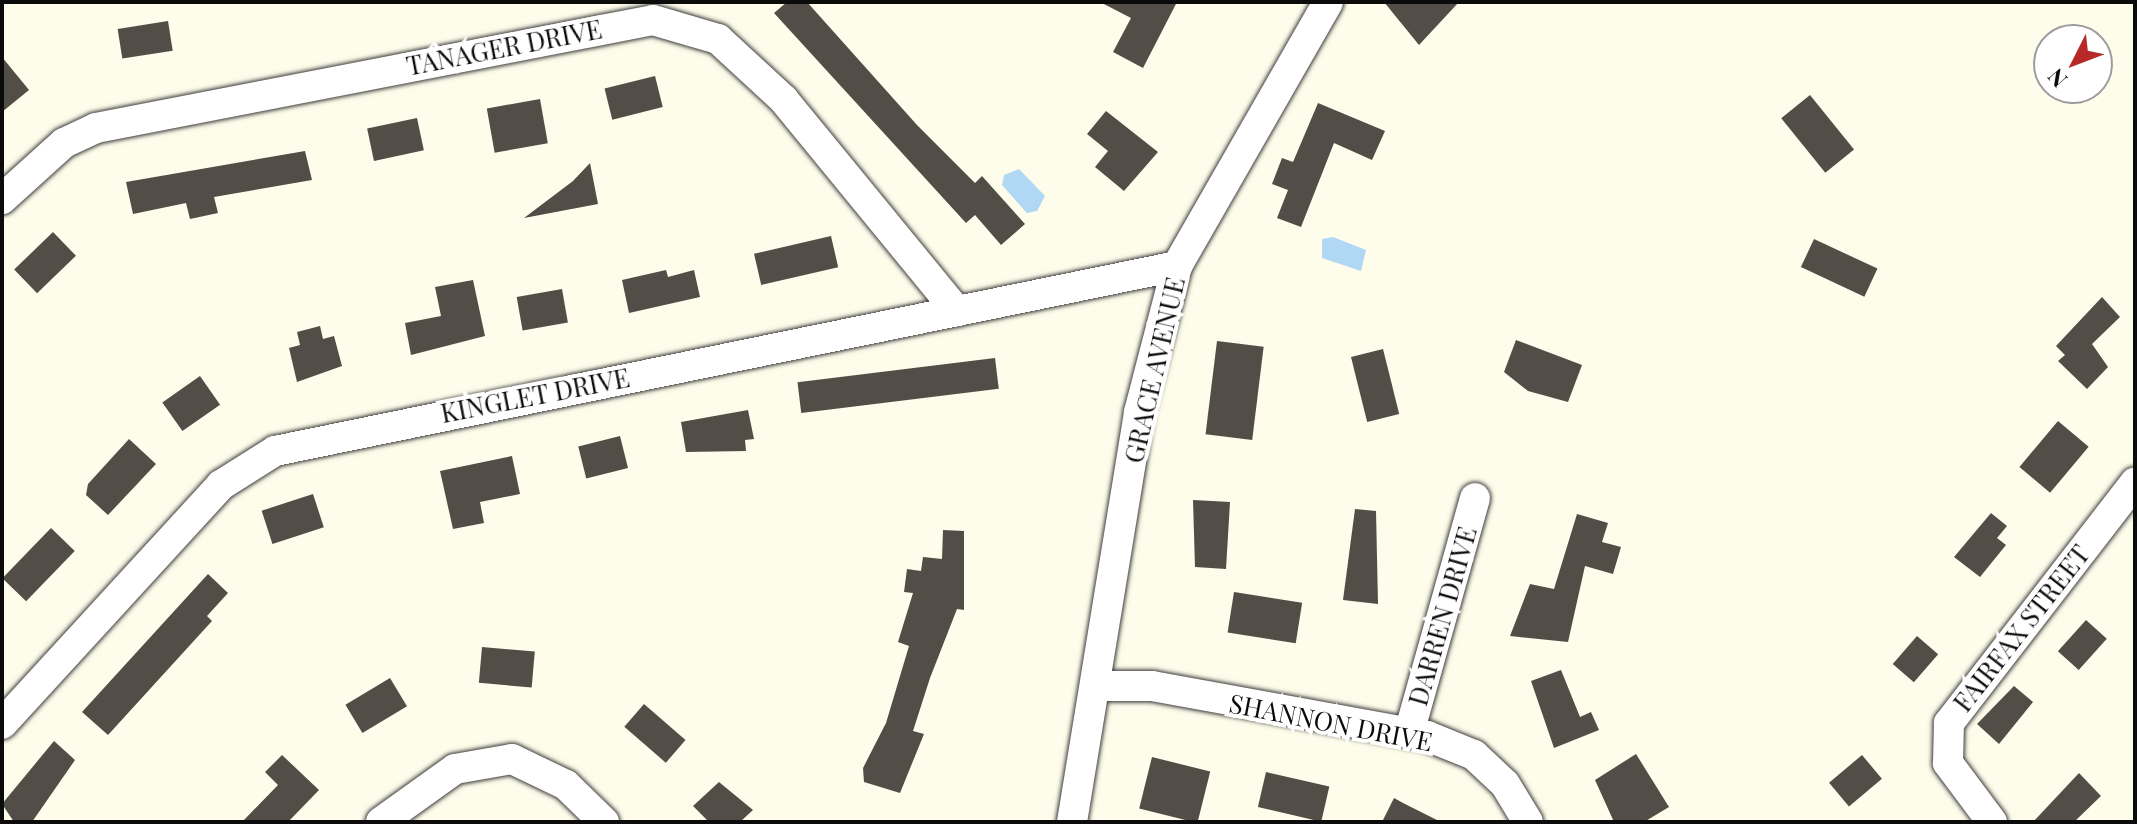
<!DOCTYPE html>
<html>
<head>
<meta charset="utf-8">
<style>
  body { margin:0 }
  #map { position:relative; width:2137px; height:824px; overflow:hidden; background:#fefcea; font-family:"Playfair Display",serif }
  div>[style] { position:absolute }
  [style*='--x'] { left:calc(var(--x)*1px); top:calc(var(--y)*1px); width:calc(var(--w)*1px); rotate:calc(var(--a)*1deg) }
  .water>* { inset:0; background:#b0d7f4 }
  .building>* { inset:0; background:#534d48; transform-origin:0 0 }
  .roads { filter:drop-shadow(0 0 2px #3e3e3e) drop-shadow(0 0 2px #3e3e3e) }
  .minor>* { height:30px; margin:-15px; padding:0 15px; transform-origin:15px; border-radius:15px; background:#fff }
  span { translate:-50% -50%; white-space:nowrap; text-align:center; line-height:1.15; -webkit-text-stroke:8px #fff; paint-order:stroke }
  .street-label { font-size:26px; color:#0b0b0b }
  .frame { position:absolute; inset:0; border:4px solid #0b0b0b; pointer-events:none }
  .north { position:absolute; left:2033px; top:24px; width:80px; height:80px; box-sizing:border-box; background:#fff; border:2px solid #9d9d9d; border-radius:50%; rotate:228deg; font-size:22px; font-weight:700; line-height:32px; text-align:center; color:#0b0b0b }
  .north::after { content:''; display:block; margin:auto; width:28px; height:36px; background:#b62928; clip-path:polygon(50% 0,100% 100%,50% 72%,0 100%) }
</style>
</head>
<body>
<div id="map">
  <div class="water">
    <i style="clip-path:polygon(1019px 169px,1045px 196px,1037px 211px,1027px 213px,1002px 185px,1004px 175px)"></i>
    <i style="clip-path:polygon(1333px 237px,1366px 250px,1361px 271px,1322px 258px,1322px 239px)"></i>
  </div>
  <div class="building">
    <i style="clip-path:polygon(787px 2px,807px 2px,917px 125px,975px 183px,982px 176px,1025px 224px,1001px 245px,975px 215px,966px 223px,774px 13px)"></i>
    <i style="clip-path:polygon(1100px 2px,1177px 2px,1143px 68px,1113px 52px,1131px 18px)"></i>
    <i style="clip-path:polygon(1384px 2px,1459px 2px,1419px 45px)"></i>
    <i style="left:168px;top:21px;width:30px;height:51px;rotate:81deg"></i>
    <i style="clip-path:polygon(2px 57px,29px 90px,2px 112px)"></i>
    <i style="left:655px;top:76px;width:32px;height:52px;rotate:76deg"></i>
    <i style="left:1810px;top:95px;width:70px;height:37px;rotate:51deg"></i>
    <i style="left:540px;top:99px;width:45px;height:54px;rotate:80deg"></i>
    <i style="clip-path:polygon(1318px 103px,1385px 131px,1372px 160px,1334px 143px,1301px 227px,1277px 218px,1288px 190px,1272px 184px,1282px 158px,1293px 162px)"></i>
    <i style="clip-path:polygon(1106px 111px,1158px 152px,1124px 191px,1095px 167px,1108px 151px,1087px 134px)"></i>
    <i style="left:417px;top:118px;width:33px;height:51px;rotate:78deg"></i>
    <i style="clip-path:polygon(305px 151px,312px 180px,214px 197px,218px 213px,190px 219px,186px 203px,133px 214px,126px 182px)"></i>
    <i style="clip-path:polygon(590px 163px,598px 204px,524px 218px,573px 181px)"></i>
    <i style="left:53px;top:232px;width:33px;height:54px;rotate:46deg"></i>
    <i style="left:831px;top:236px;width:32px;height:79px;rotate:77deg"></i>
    <i style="left:1814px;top:239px;width:70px;height:31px;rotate:25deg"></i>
    <i style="clip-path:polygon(666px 270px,668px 277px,694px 270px,700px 297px,629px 313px,622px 280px)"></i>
    <i style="clip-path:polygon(473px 280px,485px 336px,411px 355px,405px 323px,441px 316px,435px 287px)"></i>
    <i style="left:562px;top:289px;width:34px;height:46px;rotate:80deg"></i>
    <i style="clip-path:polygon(2102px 297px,2120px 317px,2092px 344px,2108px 367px,2087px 389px,2058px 361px,2065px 355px,2056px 346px)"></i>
    <i style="clip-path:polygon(320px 326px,323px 339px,334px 336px,342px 366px,297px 382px,289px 348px,300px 345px,297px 332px)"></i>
    <i style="clip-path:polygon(1516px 340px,1582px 365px,1568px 402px,1528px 391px,1504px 372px)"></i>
    <i style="left:1217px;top:341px;width:47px;height:94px;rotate:7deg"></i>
    <i style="left:1383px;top:349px;width:67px;height:33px;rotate:76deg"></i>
    <i style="left:995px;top:358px;width:31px;height:199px;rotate:83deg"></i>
    <i style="left:200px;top:376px;width:35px;height:46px;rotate:55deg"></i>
    <i style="clip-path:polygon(748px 410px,754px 439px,745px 440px,746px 451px,686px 452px,681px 422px)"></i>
    <i style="left:2058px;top:421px;width:40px;height:60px;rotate:40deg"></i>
    <i style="left:620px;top:436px;width:33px;height:43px;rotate:76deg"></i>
    <i style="clip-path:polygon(129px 439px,156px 464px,108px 515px,86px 495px,88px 484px)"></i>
    <i style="clip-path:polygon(512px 456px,520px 494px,480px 502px,484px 523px,453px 529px,440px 471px)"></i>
    <i style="left:313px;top:494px;width:35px;height:54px;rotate:72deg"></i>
    <i style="clip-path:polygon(1193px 500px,1230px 502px,1226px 569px,1195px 567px)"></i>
    <i style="clip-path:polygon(1355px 509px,1376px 511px,1378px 604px,1343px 600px)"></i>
    <i style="clip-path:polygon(1991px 513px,2007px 526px,1997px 538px,2006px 545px,1980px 577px,1954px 557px)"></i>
    <i style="clip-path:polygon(1577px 514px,1608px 523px,1602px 542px,1621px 547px,1613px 574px,1585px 566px,1568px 642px,1510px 636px,1530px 584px,1554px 589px)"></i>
    <i style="left:51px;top:528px;width:33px;height:70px;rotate:44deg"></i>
    <i style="clip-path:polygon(943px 530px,964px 531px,964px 610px,957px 609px,930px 678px,913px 731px,924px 734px,900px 793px,864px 782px,863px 768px,886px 723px,909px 646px,898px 642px,913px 593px,904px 592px,907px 569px,921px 571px,923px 557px,942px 559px)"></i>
    <i style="clip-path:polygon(208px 574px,228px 593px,207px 616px,212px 621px,108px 735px,82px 712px)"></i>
    <i style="left:1234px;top:592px;width:69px;height:41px;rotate:9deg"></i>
    <i style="left:2086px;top:620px;width:28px;height:42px;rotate:42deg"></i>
    <i style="left:1917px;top:636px;width:28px;height:37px;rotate:41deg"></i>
    <i style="left:482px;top:647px;width:53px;height:36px;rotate:5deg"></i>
    <i style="clip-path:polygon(1561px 670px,1580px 717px,1591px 712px,1599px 730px,1554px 748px,1531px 681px)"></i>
    <i style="left:390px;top:678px;width:33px;height:52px;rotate:59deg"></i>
    <i style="clip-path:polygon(2014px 686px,2033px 702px,1999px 744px,1977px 724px)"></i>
    <i style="left:644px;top:704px;width:55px;height:30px;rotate:41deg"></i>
    <i style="clip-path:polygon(54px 741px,75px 760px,32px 822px,14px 822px,2px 804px)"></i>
    <i style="clip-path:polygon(1636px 754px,1669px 807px,1644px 822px,1614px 822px,1595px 780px)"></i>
    <i style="clip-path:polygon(282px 755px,319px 790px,288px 822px,242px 822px,278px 785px,265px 772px)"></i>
    <i style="left:1862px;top:755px;width:31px;height:43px;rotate:50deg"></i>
    <i style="left:1152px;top:757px;width:60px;height:53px;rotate:14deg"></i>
    <i style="left:1266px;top:772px;width:65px;height:36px;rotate:13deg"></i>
    <i style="clip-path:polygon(2079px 773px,2101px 796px,2074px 822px,2033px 822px)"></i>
    <i style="clip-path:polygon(719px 782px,753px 810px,740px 822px,709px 822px,693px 806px)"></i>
    <i style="clip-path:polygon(1394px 798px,1405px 804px,1441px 822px,1382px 822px)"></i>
  </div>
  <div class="roads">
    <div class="minor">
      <i style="--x:2;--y:199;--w:84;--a:-42.1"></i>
      <i style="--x:64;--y:143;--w:35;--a:-25"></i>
      <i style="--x:96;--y:128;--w:567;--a:-10.97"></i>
      <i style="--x:653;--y:20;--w:68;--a:16.3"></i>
      <i style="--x:718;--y:39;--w:90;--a:42.7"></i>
      <i style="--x:784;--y:100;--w:273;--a:50.7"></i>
      <i style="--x:1100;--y:686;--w:52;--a:0"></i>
      <i style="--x:1152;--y:686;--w:280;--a:10.3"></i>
      <i style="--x:1427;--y:736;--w:51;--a:22"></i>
      <i style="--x:1474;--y:755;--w:42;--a:43.1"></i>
      <i style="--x:1505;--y:784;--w:44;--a:58.8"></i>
      <i style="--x:2;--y:724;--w:324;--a:-47.5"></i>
      <i style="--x:221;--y:485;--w:64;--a:-32.2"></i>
      <i style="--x:275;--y:451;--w:921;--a:-11.59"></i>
      <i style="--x:1409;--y:733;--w:244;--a:-74.3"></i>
      <i style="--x:381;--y:822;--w:91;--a:-35.6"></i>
      <i style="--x:455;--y:769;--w:58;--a:-10"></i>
      <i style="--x:512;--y:759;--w:60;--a:25.7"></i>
      <i style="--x:566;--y:785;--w:53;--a:44.2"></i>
      <i style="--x:1072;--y:822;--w:415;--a:-80.7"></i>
      <i style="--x:1139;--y:412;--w:151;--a:-75.4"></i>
      <i style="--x:1177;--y:266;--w:304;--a:-60.2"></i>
      <i style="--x:1992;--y:822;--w:74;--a:-126.7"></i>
      <i style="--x:1948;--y:763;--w:40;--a:-88.6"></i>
      <i style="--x:1949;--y:723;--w:304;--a:-52.3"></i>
    </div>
  </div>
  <div class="street-label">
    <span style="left:504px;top:47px;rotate:-11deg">TANAGER DRIVE</span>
    <span style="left:1154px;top:370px;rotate:-77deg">GRACE AVENUE</span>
    <span style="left:535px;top:395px;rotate:-11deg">KINGLET DRIVE</span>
    <span style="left:1442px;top:616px;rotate:-74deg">DARREN DRIVE</span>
    <span style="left:2021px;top:628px;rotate:-52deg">FAIRFAX STREET</span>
    <span style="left:1331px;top:722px;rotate:11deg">SHANNON DRIVE</span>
  </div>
  <div class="frame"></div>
  <div class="north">N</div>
</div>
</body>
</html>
